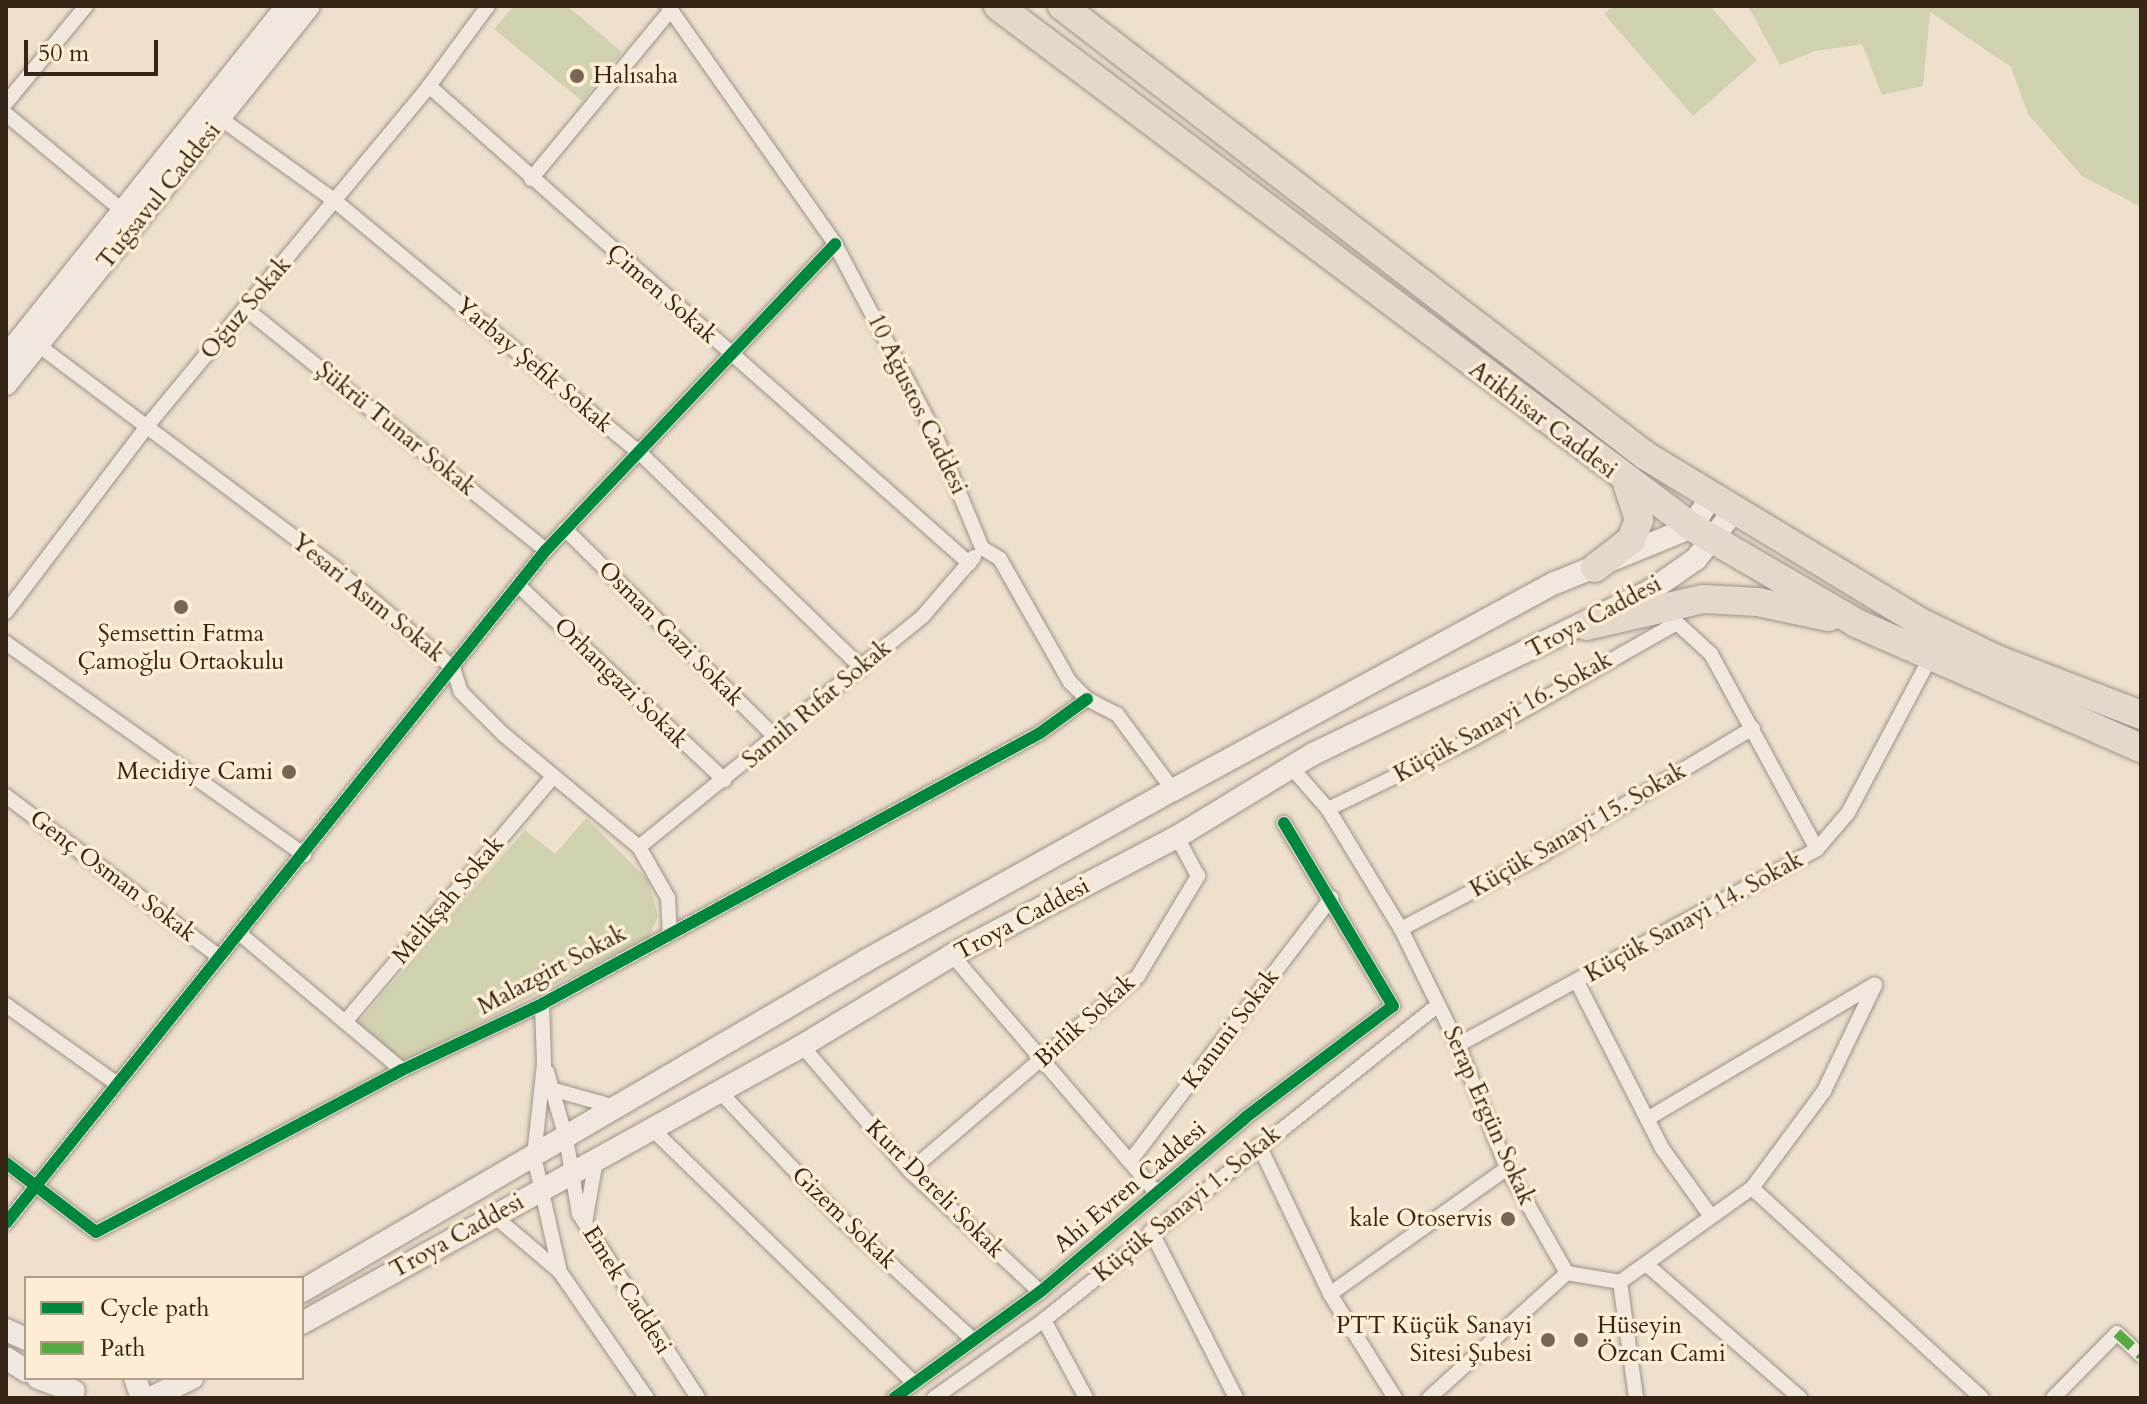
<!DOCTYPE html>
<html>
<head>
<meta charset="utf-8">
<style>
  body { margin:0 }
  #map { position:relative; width:2147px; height:1404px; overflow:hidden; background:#eee0cd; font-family:Cardo,serif }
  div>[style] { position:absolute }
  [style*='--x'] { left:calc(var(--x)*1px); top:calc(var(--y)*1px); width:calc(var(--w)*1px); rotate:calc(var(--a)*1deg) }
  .green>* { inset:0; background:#d0d1af }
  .roads { filter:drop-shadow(0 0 2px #9d9387) drop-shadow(0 0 2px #9d9387) }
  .street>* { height:14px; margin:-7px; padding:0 7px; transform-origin:7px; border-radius:7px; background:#f0e8df }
  .secondary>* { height:22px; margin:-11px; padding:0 11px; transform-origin:11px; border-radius:11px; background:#f0e8df }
  .highway>* { height:28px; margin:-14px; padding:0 14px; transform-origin:14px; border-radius:14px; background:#e3d8ca }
  .quiet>* { height:10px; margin-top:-5px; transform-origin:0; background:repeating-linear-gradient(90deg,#55aa42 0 20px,transparent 0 30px) }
  .cycleway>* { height:12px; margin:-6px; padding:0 6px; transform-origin:6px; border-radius:6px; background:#00873e }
  .dots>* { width:22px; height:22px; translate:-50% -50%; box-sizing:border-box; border:4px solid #fdedd5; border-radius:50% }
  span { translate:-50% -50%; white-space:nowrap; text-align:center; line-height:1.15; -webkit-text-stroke:7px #fdedd5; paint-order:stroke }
  .poi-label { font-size:24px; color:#372516 }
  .left { translate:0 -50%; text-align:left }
  .right { translate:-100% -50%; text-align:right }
  .street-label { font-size:24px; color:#372516 }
  .frame { position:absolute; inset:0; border:8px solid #372516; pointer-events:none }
  .legend { position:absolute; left:24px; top:1276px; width:280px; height:104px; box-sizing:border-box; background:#fdedd5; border:2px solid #ae9d89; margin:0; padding:10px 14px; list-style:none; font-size:24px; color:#372516 }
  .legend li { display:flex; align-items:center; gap:16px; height:40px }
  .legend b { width:40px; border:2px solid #ae9d89 }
  .scale { position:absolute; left:24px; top:40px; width:134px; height:36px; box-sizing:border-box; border:4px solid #372516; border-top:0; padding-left:10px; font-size:24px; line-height:28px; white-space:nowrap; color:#372516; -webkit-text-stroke:6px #fdedd5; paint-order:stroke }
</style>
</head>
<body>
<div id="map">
  <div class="green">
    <i style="clip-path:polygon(514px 6px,567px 6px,622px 52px,582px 101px,494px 29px)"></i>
    <i style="clip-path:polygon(1613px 6px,1710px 6px,1757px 60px,1693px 116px,1604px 14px)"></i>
    <i style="clip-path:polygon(1748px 6px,2141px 6px,2141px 207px,2082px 176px,2028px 114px,2011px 67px,1930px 12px,1923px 86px,1882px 95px,1862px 44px,1816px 51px,1780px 65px)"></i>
    <i style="clip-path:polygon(586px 818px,648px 880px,658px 916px,649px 937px,404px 1061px,357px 1024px,525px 830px,555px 854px)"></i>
  </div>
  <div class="roads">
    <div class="street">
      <i style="--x:668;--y:6;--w:291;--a:54.9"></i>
      <i style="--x:835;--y:244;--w:210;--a:62.2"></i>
      <i style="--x:933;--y:430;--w:128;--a:67.4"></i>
      <i style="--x:982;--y:548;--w:21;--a:31"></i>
      <i style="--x:1000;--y:559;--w:142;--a:60.4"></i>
      <i style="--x:1070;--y:682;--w:24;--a:45"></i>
      <i style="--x:1087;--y:699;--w:34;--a:27"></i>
      <i style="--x:1117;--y:714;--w:94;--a:53.6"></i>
      <i style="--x:429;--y:86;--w:721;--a:41.46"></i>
      <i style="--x:6;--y:103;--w:126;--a:-50.5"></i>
      <i style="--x:6;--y:114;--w:153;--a:39.7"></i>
      <i style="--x:221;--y:119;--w:140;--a:35.7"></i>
      <i style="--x:335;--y:201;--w:396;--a:39.6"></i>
      <i style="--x:640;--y:453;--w:309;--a:44.1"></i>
      <i style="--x:531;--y:179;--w:219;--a:-50.4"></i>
      <i style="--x:246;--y:309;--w:385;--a:38.8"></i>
      <i style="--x:38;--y:345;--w:373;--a:36.9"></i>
      <i style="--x:336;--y:569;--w:153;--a:40.2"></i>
      <i style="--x:453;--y:668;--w:25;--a:72"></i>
      <i style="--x:461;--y:692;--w:59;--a:45"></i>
      <i style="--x:503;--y:734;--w:177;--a:39.7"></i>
      <i style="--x:639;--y:847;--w:59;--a:60.4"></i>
      <i style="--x:668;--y:898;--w:33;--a:87"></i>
      <i style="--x:565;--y:529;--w:298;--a:44.7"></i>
      <i style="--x:518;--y:585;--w:284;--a:43.4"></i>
      <i style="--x:6;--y:612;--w:233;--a:-52.8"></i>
      <i style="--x:147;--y:426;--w:442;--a:-50.3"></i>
      <i style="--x:429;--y:86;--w:99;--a:-53.6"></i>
      <i style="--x:6;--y:643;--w:366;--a:35.4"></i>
      <i style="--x:1291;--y:767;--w:56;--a:48.6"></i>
      <i style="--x:1328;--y:809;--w:140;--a:58.7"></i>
      <i style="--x:1401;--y:929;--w:129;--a:63.8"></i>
      <i style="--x:1458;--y:1045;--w:132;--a:68.3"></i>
      <i style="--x:1507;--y:1168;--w:121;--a:60.3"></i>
      <i style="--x:1567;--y:1273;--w:54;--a:9.6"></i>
      <i style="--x:1620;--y:1282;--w:117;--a:82.1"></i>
      <i style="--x:6;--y:796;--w:268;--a:37"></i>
      <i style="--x:1328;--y:809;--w:159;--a:-25.8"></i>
      <i style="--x:1471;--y:740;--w:237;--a:-29.6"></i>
      <i style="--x:1677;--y:623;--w:46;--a:42.4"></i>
      <i style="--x:1711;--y:654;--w:222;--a:61.5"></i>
      <i style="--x:639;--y:847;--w:366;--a:-39.1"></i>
      <i style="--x:923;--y:616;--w:78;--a:-49.2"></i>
      <i style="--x:1401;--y:929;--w:150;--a:-27.8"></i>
      <i style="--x:1534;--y:859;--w:255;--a:-30.9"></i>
      <i style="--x:239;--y:933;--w:213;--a:40"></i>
      <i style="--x:952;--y:955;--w:313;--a:49.3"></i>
      <i style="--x:1577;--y:982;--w:186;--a:62.9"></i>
      <i style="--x:1662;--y:1148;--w:82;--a:54.4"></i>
      <i style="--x:542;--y:1004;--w:60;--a:88.1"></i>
      <i style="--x:544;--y:1064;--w:93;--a:96.2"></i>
      <i style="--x:534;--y:1156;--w:119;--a:77.4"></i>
      <i style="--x:560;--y:1272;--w:153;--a:55.4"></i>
      <i style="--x:6;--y:1005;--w:136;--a:35.4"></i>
      <i style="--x:345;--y:1022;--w:320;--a:-49.7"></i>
      <i style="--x:1458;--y:1045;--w:409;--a:-28.6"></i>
      <i style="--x:1817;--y:849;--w:48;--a:-49.3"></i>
      <i style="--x:1848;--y:813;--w:178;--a:-62.1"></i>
      <i style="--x:802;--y:1046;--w:165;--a:49.2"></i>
      <i style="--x:910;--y:1171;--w:178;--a:42.9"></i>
      <i style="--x:547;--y:1072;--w:69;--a:73.9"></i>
      <i style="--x:566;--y:1138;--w:77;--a:80.3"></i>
      <i style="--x:579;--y:1214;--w:219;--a:57.1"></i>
      <i style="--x:551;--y:1089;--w:66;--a:15.7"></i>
      <i style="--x:720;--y:1092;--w:173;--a:46.4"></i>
      <i style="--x:839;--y:1217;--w:180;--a:42.5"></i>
      <i style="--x:1647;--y:1119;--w:264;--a:-30.6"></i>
      <i style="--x:651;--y:1128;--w:366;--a:44.1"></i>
      <i style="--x:1259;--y:1145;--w:165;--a:64.5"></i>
      <i style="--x:1330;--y:1294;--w:123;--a:58"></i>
      <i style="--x:1131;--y:1160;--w:330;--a:-52.6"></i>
      <i style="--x:6;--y:1163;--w:113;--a:37.5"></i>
      <i style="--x:96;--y:1232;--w:346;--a:-27.9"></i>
      <i style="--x:402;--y:1070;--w:155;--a:-25.2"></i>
      <i style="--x:542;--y:1004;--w:567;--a:-28.55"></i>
      <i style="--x:1040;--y:733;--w:58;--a:-35.9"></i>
      <i style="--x:910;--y:1171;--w:300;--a:-40.5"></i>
      <i style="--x:1138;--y:976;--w:117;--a:-59"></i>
      <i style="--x:1198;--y:876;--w:44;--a:-118.3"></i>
      <i style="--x:1752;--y:1188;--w:311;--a:42.4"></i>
      <i style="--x:493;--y:1215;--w:88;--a:40.4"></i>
      <i style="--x:6;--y:1223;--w:863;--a:-51.26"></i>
      <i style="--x:546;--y:550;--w:421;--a:-46.6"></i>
      <i style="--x:585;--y:1223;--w:64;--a:-80.1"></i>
      <i style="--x:1151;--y:1231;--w:187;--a:63"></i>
      <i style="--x:1646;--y:1264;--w:204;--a:41"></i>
      <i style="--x:1620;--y:1282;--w:162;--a:-35.5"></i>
      <i style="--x:1752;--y:1188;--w:121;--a:-53.4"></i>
      <i style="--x:1824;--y:1091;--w:118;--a:-64.3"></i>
      <i style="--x:1330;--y:1294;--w:217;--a:-35.4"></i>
      <i style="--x:1044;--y:1320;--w:89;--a:61.7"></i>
      <i style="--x:894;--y:1398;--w:180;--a:-36"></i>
      <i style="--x:1040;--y:1292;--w:270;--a:-40.3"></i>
      <i style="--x:1246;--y:1117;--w:184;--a:-37.1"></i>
      <i style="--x:1393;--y:1006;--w:213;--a:-120.8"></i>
      <i style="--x:934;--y:1398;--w:135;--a:-35.3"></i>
      <i style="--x:1044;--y:1320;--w:504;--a:-38.64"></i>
      <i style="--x:1429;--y:1398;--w:186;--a:-42.2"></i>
      <i style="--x:2053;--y:1398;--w:91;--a:-45.4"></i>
      <i style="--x:2117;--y:1333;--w:33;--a:43"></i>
    </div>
    <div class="secondary">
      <i style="--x:6;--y:357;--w:450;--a:-51.3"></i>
      <i style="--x:6;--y:384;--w:484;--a:-51.3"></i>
      <i style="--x:302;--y:1291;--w:655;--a:-30.36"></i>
      <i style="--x:867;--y:960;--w:350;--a:-29.1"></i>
      <i style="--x:1173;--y:790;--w:434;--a:-28.5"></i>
      <i style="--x:1555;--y:583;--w:148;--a:-22.2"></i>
      <i style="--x:1692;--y:527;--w:34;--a:-58"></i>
      <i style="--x:302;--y:1323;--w:572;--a:-28.99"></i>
      <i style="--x:802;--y:1046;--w:175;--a:-31.2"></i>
      <i style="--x:952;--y:955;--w:254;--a:-27.7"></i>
      <i style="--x:1177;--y:837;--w:159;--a:-31.4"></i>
      <i style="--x:1313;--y:754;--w:374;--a:-25.8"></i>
      <i style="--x:1650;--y:591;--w:56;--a:-34.8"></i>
      <i style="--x:1696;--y:559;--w:60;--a:-51.8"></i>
      <i style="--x:6;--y:1330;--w:22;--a:24"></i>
      <i style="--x:6;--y:1358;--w:24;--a:33"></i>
      <i style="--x:38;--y:1378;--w:38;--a:20"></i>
      <i style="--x:135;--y:1378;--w:21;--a:71"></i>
      <i style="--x:151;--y:1398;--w:46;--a:-26"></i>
    </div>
    <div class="highway">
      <i style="--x:998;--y:6;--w:868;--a:36.9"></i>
      <i style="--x:1692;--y:527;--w:190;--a:30.3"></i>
      <i style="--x:1856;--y:623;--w:311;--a:23.7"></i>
      <i style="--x:1062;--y:6;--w:737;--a:37.62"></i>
      <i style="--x:1646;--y:456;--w:318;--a:31.2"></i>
      <i style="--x:1918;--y:621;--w:87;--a:26"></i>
      <i style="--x:1996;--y:659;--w:155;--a:21.1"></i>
      <i style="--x:1595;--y:568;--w:46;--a:-37.9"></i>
      <i style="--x:1631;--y:540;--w:22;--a:-68"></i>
      <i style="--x:1639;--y:520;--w:38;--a:-108"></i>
      <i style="--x:1586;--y:626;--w:120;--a:-13"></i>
      <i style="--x:1703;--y:599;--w:55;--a:3.1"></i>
      <i style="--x:1758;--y:602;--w:72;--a:12.1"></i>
    </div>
  </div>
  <div class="quiet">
    <i style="--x:2117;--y:1333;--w:33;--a:43"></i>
  </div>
  <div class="cycleway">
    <i style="--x:6;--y:1163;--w:113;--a:37.5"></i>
    <i style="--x:96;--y:1232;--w:346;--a:-27.9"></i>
    <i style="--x:402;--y:1070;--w:155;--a:-25.2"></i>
    <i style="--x:542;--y:1004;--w:567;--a:-28.55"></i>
    <i style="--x:1040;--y:733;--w:58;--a:-35.9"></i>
    <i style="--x:6;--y:1223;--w:863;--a:-51.26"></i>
    <i style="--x:546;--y:550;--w:421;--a:-46.6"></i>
    <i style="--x:894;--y:1398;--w:180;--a:-36"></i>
    <i style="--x:1040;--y:1292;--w:270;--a:-40.3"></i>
    <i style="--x:1246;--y:1117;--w:184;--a:-37.1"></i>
    <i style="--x:1393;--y:1006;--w:213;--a:-120.8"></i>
  </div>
  <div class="dots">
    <i style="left:577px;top:76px;background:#776656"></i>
    <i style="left:181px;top:607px;background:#776656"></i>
    <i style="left:289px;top:772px;background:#776656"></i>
    <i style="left:1508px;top:1219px;background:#776656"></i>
    <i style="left:1548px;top:1340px;background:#776656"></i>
    <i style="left:1581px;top:1340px;background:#776656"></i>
  </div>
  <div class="poi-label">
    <span class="left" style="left:593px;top:76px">Halısaha</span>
    <span style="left:181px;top:648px">Şemsettin Fatma<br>Çamoğlu Ortaokulu</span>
    <span class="right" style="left:273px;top:772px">Mecidiye Cami</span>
    <span class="right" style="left:1492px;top:1219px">kale Otoservis</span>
    <span class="right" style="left:1532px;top:1340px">PTT Küçük Sanayi<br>Sitesi Şubesi</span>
    <span class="left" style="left:1597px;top:1340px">Hüseyin<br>Özcan Cami</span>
  </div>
  <div class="street-label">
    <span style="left:159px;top:196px;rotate:-51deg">Tuğsavul Caddesi</span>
    <span style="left:662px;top:294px;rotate:41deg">Çimen Sokak</span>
    <span style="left:246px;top:308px;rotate:-50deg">Oğuz Sokak</span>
    <span style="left:534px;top:365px;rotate:40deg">Yarbay Şefik Sokak</span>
    <span style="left:917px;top:404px;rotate:64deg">10 Ağustos Caddesi</span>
    <span style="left:1543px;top:420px;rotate:37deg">Atikhisar Caddesi</span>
    <span style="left:396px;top:429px;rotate:39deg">Şükrü Tunar Sokak</span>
    <span style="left:368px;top:598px;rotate:39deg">Yesari Asım Sokak</span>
    <span style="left:1594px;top:617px;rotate:-28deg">Troya Caddesi</span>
    <span style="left:671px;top:634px;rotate:45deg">Osman Gazi Sokak</span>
    <span style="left:621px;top:683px;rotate:44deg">Orhangazi Sokak</span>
    <span style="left:817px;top:704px;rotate:-40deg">Samih Rıfat Sokak</span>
    <span style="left:1503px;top:717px;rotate:-29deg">Küçük Sanayi 16. Sokak</span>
    <span style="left:1578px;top:830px;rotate:-30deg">Küçük Sanayi 15. Sokak</span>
    <span style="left:113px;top:876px;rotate:37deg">Genç Osman Sokak</span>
    <span style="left:448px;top:900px;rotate:-50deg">Melikşah Sokak</span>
    <span style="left:1694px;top:917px;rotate:-29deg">Küçük Sanayi 14. Sokak</span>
    <span style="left:1022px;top:919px;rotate:-28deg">Troya Caddesi</span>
    <span style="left:552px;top:970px;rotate:-28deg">Malazgirt Sokak</span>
    <span style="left:1085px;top:1021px;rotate:-42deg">Birlik Sokak</span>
    <span style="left:1231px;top:1029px;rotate:-53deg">Kanuni Sokak</span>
    <span style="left:1489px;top:1116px;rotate:66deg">Serap Ergün Sokak</span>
    <span style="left:1130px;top:1187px;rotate:-40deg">Ahi Evren Caddesi</span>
    <span style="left:935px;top:1189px;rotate:45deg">Kurt Dereli Sokak</span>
    <span style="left:1187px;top:1204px;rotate:-39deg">Küçük Sanayi 1. Sokak</span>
    <span style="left:844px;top:1218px;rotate:44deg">Gizem Sokak</span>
    <span style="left:457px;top:1236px;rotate:-29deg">Troya Caddesi</span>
    <span style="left:627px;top:1290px;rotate:58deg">Emek Caddesi</span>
  </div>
  <div class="frame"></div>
  <ul class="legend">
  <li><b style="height:10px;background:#00873e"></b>Cycle path</li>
  <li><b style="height:10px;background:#55aa42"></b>Path</li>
  </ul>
  <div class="scale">50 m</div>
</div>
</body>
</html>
